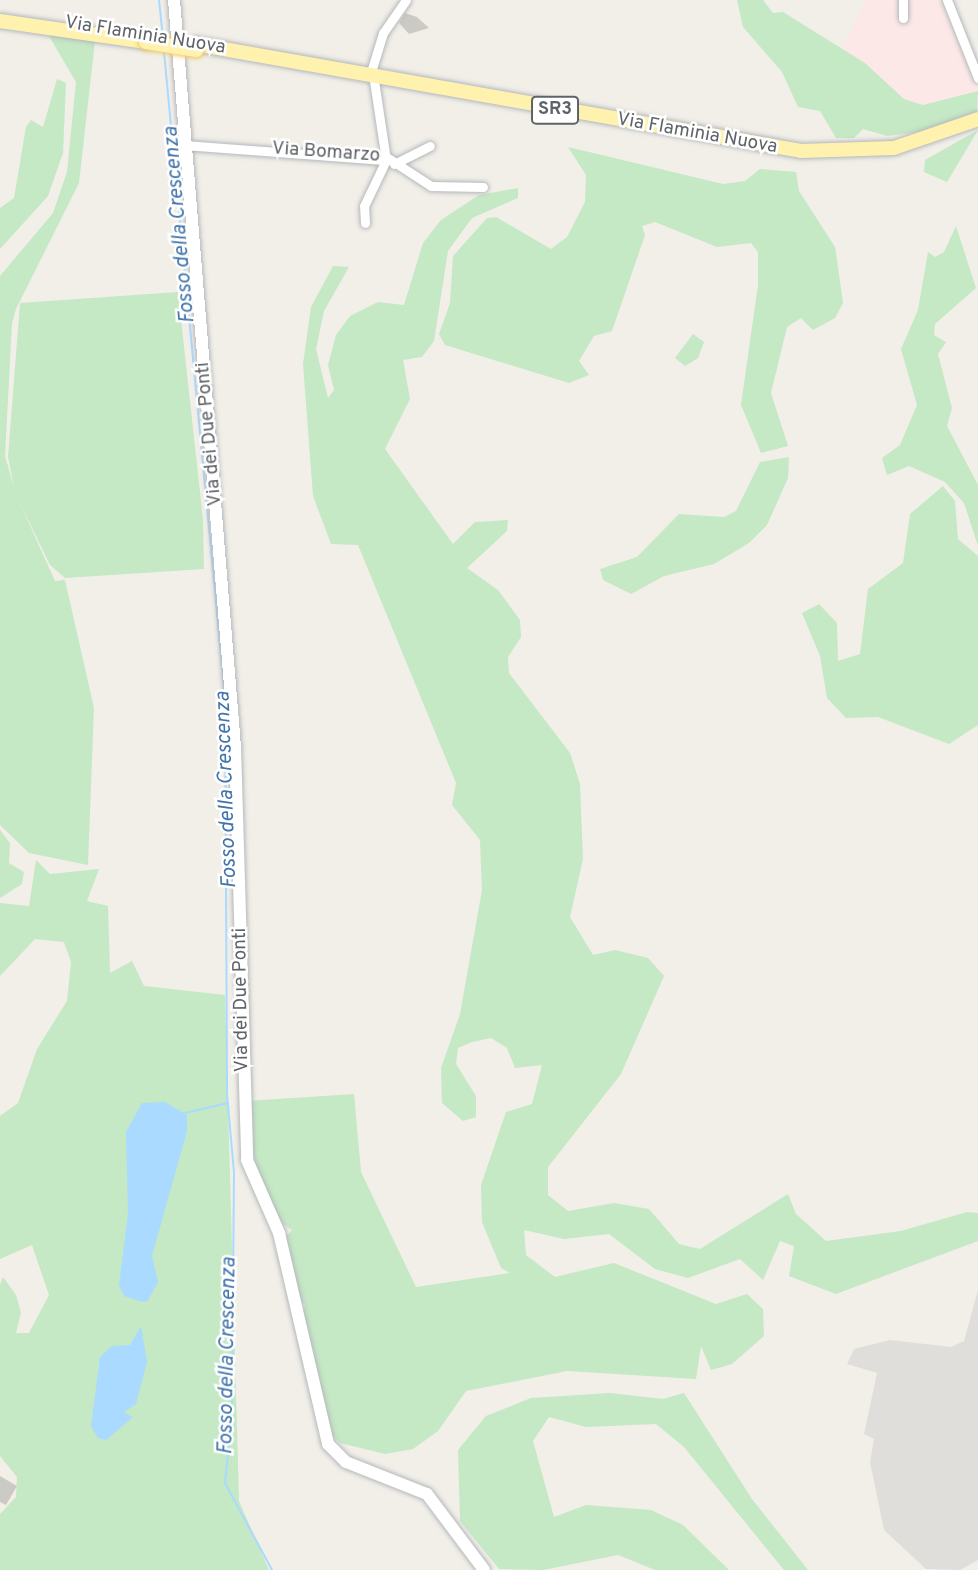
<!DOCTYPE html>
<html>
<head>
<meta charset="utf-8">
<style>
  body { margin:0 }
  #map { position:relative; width:978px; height:1570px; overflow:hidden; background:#f1efe8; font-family:Overpass,sans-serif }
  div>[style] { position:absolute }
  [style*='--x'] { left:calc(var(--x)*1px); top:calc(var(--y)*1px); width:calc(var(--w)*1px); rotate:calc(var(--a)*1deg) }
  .industrial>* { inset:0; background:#e0deda }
  .medical>* { inset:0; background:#fce8e6 }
  .green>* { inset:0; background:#c5e8c5 }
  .water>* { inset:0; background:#aadaff }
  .stream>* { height:2px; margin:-1px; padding:0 1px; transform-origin:1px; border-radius:1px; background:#aadaff }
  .building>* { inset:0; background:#cccac5 }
  .roads { filter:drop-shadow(0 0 2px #b5b8bc) drop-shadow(0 0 2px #b5b8bc) }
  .street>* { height:9px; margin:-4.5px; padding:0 4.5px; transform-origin:4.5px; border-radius:4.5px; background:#fff }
  .secondary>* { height:12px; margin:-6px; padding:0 6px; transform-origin:6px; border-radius:6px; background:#fff }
  .primary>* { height:14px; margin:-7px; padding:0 7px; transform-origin:7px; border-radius:7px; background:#fff2af }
  .bridges { filter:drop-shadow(0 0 2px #f2c960) drop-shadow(0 0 2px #f2c960) }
  .primary-bridge>* { height:14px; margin:-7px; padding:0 7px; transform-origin:7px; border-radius:7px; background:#fff2af }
  span { translate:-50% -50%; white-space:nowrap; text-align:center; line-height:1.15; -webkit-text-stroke:5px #fff; paint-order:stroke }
  .shield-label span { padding:2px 5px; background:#fff; border:2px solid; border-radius:5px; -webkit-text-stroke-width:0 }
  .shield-label { font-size:18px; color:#5f6368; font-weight:700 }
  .street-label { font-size:19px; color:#5f6368 }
  .water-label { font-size:21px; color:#4174aa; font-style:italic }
</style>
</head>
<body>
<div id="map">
  <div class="industrial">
    <i style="clip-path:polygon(978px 1290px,978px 1560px,960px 1570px,926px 1569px,884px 1530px,870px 1462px,874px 1439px,864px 1434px,877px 1373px,847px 1364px,854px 1349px,890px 1340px,951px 1347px,964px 1341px)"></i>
  </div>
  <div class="medical">
    <i style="clip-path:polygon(866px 0,950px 0,978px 91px,923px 105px,904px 99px,842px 48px)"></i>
  </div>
  <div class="green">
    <i style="clip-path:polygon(737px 0,763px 0,773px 13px,783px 12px,865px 63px,904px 99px,923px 105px,978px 91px,977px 111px,934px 130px,887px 136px,863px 129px,854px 138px,836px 138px,820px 111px,798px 107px,782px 72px,743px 27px)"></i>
    <i style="clip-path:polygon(49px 36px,95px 41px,79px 183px,16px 309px,12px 324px,5px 456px,14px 487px,8px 457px,20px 303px,178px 292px,203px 519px,204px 569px,65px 578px,50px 565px,19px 501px,55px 581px,65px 580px,94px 708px,88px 865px,29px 853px,0 825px,0 276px,53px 213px,67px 172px,76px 82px)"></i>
    <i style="clip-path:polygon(57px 79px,66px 83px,63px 153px,48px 196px,0 249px,0 208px,14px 198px,26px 127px,31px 120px,43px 127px)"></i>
    <i style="clip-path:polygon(978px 130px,947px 182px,924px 172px,925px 160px)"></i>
    <i style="clip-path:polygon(568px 147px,723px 184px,745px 181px,760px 169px,796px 172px,799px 191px,835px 247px,843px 303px,835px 318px,813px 330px,801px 318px,787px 327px,771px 393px,788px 446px,761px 453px,741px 405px,758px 285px,758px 252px,751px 243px,717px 247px,655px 222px,642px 226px,645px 235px,612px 331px,594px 336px,579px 361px,589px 375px,569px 383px,445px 345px,439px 334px,450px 303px,453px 256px,487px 218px,496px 217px,551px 249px,567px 237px,585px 202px,586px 175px)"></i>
    <i style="clip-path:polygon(518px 188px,518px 198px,472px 218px,448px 251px,434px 341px,422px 357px,403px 360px,410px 399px,385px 449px,453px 544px,475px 522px,508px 520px,507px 531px,467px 568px,498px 590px,520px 620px,521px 637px,508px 657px,509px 673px,570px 753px,580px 784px,583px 859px,570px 917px,593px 955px,615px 950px,648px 958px,664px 976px,621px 1074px,548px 1167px,548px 1195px,568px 1211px,614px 1203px,649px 1209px,679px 1244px,700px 1249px,788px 1194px,796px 1214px,826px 1241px,901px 1231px,967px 1212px,978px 1213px,978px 1241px,836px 1294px,789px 1276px,794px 1246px,780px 1241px,763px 1280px,740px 1259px,688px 1278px,655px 1269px,609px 1234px,564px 1239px,524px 1230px,526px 1255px,555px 1277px,614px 1263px,716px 1304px,747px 1294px,763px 1309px,764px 1336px,732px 1364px,711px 1370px,701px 1346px,696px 1379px,567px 1371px,466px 1391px,438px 1431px,413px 1449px,385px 1454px,340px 1443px,330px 1433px,302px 1315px,305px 1305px,296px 1297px,283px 1240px,292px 1230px,280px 1222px,250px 1159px,248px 1101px,354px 1094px,361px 1172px,416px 1287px,510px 1273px,501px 1268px,482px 1222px,481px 1185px,506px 1112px,532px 1104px,542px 1065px,515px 1068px,507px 1048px,491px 1038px,472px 1042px,458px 1048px,456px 1064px,476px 1096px,476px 1117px,463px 1121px,442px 1103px,441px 1068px,460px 1014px,482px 890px,480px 840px,452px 805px,456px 783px,358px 545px,331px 544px,313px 496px,303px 364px,311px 307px,333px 266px,349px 267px,324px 311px,316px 349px,328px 398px,334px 390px,328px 365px,336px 335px,350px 316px,378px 302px,404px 305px,423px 243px,441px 220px,479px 195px)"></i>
    <i style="clip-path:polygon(956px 226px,976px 288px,935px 324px,934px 335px,946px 342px,938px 354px,952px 408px,947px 426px,978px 485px,978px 546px,964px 503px,945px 482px,909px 466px,887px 475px,882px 458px,900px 445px,917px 405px,901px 349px,918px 310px,928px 252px,935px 257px,944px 252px)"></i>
    <i style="clip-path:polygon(693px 334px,704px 342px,698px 358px,685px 366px,675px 358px)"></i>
    <i style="clip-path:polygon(789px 457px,788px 478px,767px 525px,749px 543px,714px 564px,664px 576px,631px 594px,603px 580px,600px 569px,637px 557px,679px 514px,724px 517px,736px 511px,760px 462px)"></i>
    <i style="clip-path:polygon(943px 486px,955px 501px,958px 539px,978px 556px,978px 725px,949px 744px,878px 717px,846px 718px,827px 698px,820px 656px,802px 613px,819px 604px,837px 623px,838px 661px,860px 654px,868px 589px,903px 563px,910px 514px)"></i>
    <i style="clip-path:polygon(0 830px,10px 843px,9px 863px,24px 872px,22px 884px,0 898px)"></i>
    <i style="clip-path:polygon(36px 860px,50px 874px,99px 869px,87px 901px,108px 906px,110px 973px,132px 961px,144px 986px,225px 995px,239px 1501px,269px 1570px,0 1570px,0 1514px,16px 1497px,17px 1477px,0 1456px,0 1285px,3px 1277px,16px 1295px,21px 1313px,16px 1333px,29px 1333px,49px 1295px,32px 1245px,0 1259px,0 1116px,18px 1103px,37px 1049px,67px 1001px,71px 962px,64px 942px,35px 939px,0 976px,0 903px,29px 906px)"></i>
    <i style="clip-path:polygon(610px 1393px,663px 1399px,684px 1393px,752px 1499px,808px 1570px,784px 1570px,684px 1447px,656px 1424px,586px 1427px,549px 1417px,533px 1441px,554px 1517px,586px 1505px,651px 1510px,683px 1525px,729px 1570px,655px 1570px,618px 1555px,543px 1570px,499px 1569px,460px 1521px,458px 1450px,486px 1416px,531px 1398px)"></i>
  </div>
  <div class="water">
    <i style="clip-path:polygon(165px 1102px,187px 1115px,187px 1131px,152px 1256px,158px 1282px,147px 1302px,139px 1301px,124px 1296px,119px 1285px,128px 1213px,126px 1132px,142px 1103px)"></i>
    <i style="clip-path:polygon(141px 1326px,147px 1362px,136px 1404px,124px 1412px,133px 1417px,106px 1440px,98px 1438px,91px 1426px,100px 1357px,112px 1346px,130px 1345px)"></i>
  </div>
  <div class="stream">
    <i style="--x:159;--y:0;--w:39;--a:84"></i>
    <i style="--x:164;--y:52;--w:648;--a:84.6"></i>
    <i style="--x:225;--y:697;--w:397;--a:89.7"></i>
    <i style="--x:227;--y:1094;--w:79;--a:84.9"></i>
    <i style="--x:234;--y:1173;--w:244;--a:90.5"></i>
    <i style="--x:232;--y:1417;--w:66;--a:96.1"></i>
    <i style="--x:225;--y:1483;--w:99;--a:61.6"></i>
    <i style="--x:185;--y:1113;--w:44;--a:-13.1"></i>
  </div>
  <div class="building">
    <i style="clip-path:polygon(405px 13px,417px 17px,429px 28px,409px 34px,399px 23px)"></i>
    <i style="clip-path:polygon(0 1476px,17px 1486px,6px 1505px,0 1502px)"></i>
  </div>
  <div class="roads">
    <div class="street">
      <i style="--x:903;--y:0;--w:18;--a:90"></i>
      <i style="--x:947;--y:0;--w:84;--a:68.3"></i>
      <i style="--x:370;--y:75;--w:44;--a:-72.8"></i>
      <i style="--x:383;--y:33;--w:40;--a:-55.1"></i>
      <i style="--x:185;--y:145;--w:202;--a:4.3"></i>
      <i style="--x:386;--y:160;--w:80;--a:-98.6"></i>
      <i style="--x:388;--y:158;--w:51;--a:33.1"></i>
      <i style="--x:431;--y:186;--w:52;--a:1.1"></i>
      <i style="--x:394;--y:164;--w:40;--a:-26.6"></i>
      <i style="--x:365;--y:223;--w:17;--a:-93"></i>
      <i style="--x:364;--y:206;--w:51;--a:-64.4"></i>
    </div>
    <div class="secondary">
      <i style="--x:174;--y:0;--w:749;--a:85.33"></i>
      <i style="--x:235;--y:747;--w:413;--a:88.3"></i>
      <i style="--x:247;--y:1160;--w:80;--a:66.3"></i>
      <i style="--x:279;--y:1233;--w:217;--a:76.9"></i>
      <i style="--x:328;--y:1444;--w:25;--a:45"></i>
      <i style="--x:346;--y:1462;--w:87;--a:21.6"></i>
      <i style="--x:427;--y:1494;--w:95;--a:53.1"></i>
    </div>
    <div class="primary">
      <i style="--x:0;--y:21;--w:148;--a:8.2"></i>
      <i style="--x:195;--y:44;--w:615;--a:10.01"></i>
      <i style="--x:801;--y:151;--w:93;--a:-1.8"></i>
      <i style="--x:894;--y:148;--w:89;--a:-19"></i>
    </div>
  </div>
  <div class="bridges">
    <div class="primary-bridge">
      <i style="--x:146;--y:42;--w:51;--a:9.1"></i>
    </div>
  </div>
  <div class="shield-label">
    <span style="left:555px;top:110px">SR3</span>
  </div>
  <div class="street-label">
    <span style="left:145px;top:36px;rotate:9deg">Via Flaminia Nuova</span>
    <span style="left:697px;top:134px;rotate:10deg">Via Flaminia Nuova</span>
    <span style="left:326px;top:153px;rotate:4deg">Via Bomarzo</span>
    <span style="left:210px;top:434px;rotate:-95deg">Via dei Due Ponti</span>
    <span style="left:242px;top:1000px;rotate:-91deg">Via dei Due Ponti</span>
  </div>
  <div class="water-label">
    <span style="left:180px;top:225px;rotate:-95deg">Fosso della Crescenza</span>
    <span style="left:227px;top:790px;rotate:-92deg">Fosso della Crescenza</span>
    <span style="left:228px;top:1356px;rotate:-89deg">Fosso della Crescenza</span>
  </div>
</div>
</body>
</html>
